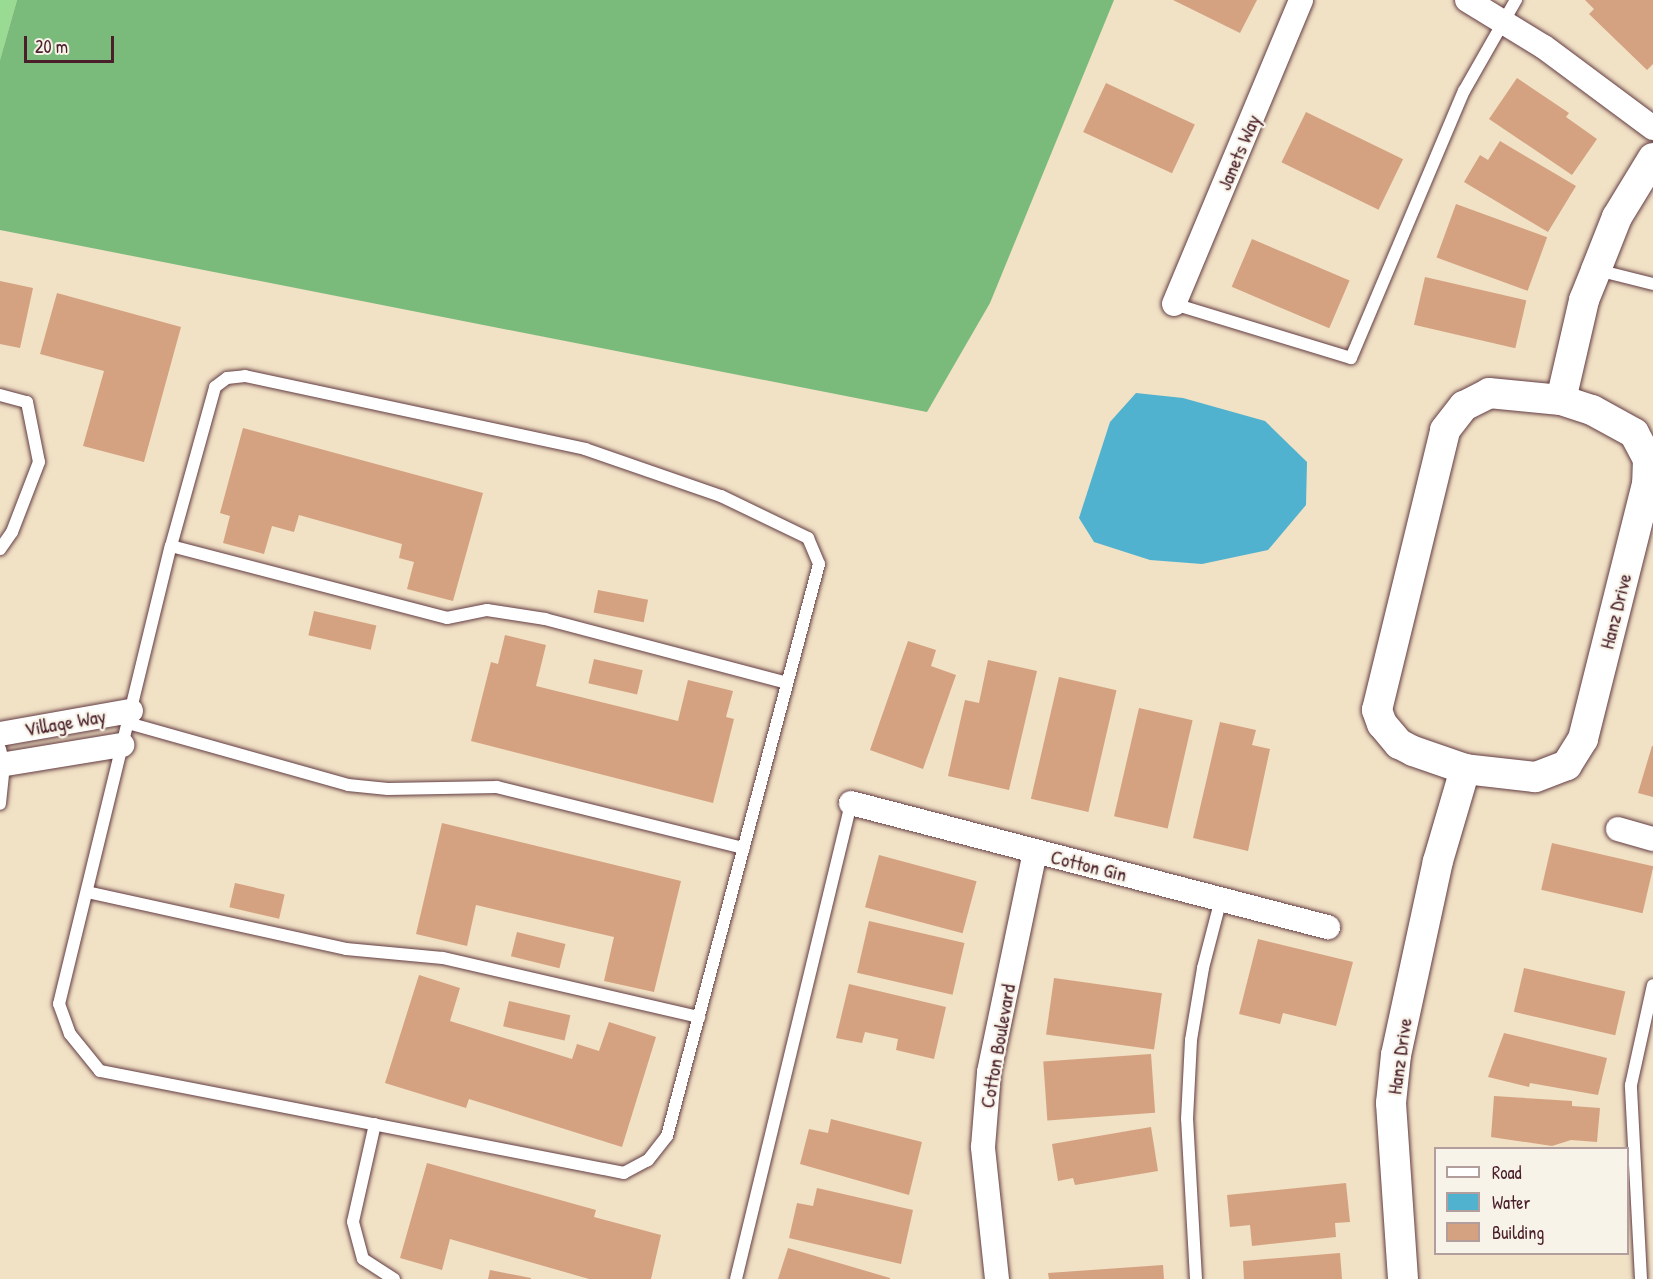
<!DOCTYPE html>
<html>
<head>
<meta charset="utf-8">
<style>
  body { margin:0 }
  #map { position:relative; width:1653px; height:1279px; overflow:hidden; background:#f1e1c5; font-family:"Patrick Hand",sans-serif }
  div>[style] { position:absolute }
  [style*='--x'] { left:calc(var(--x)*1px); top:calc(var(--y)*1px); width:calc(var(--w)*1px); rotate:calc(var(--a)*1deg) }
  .green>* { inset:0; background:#99db92 }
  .forest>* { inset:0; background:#7abb7c }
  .water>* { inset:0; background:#51b2cf }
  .building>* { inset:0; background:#d4a280; transform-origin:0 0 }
  .roads { filter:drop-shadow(0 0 2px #633c42) drop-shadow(0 0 2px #633c42) }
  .service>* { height:12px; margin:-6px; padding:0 6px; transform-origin:6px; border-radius:6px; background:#fff }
  .minor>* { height:24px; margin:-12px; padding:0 12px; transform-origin:12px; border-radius:12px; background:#fff }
  .tertiary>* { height:30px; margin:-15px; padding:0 15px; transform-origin:15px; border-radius:15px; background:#fff }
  span { translate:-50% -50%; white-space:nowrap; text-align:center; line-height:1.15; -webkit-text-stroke:4.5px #f7f3e8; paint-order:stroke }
  .street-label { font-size:20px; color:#4a1f2b }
  .legend { position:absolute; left:1434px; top:1147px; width:195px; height:108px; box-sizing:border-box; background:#f7f3e8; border:2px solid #b29e9c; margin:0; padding:8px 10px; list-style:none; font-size:18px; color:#4a1f2b }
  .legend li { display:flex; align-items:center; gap:12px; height:30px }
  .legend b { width:30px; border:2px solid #b29e9c }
  .scale { position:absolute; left:24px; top:36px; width:90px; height:27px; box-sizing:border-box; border:3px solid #4a1f2b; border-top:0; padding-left:8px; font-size:18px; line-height:21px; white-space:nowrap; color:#4a1f2b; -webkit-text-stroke:4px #f7f3e8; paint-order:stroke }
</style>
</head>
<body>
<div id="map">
  <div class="green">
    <i style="clip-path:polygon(0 0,17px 0,0 60px)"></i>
  </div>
  <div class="forest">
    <i style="clip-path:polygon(17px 0,1114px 0,990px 303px,927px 412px,0 230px,0 60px)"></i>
  </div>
  <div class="water">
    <i style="clip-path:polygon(1136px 393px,1183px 398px,1265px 421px,1307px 462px,1306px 505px,1268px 550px,1202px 564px,1150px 560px,1094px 542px,1079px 518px,1110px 422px)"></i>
  </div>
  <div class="building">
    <i style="clip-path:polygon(1173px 0,1257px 0,1240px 33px)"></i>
    <i style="clip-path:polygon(1585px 0,1653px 0,1653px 64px,1647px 70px,1589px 14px,1594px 9px)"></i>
    <i style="clip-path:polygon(1517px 78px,1569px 113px,1566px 117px,1597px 139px,1572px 175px,1489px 119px)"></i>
    <i style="left:1106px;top:83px;width:98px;height:54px;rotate:25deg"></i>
    <i style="left:1306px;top:112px;width:108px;height:56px;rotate:26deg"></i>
    <i style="clip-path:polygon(1500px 141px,1576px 186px,1548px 232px,1464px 182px,1480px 155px,1488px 160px)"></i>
    <i style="left:1456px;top:204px;width:97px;height:57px;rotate:20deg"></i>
    <i style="left:1252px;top:239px;width:106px;height:52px;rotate:23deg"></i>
    <i style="left:1425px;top:277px;width:104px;height:49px;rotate:13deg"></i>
    <i style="clip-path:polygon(0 281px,33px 288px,20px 348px,0 344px)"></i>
    <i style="clip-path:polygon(57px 293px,181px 327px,144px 462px,83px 446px,104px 371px,40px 354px)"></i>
    <i style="clip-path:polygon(243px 428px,483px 493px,453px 601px,407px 589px,414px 562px,399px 558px,402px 544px,299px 515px,294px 532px,272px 526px,264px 554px,223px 543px,230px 516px,220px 513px)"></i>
    <i style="left:598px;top:590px;width:51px;height:23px;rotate:11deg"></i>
    <i style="left:314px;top:611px;width:64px;height:25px;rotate:13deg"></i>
    <i style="clip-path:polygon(505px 635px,546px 645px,536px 686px,678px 721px,688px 680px,733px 691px,726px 717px,734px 719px,713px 803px,471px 741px,491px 662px,498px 664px)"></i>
    <i style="clip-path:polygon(908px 641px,936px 650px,931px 666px,956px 675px,923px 769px,870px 750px)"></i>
    <i style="left:594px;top:659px;width:50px;height:25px;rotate:13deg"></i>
    <i style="clip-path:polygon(988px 660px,1037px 671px,1009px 790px,948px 776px,965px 700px,979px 703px)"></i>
    <i style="left:1059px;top:677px;width:59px;height:125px;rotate:13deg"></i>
    <i style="left:1139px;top:708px;width:55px;height:111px;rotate:13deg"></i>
    <i style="clip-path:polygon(1220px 722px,1256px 730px,1252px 745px,1270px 749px,1248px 851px,1193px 838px)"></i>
    <i style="clip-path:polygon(1652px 746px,1653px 746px,1653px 797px,1638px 793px)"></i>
    <i style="clip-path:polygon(442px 823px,681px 881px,654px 992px,604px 981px,614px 937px,476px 905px,467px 946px,416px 934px)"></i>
    <i style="left:1552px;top:843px;width:104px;height:48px;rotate:13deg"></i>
    <i style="left:879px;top:855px;width:101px;height:54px;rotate:15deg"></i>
    <i style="left:235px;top:883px;width:51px;height:25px;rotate:13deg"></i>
    <i style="left:869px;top:921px;width:98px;height:53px;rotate:13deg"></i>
    <i style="left:517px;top:932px;width:50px;height:25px;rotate:14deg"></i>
    <i style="clip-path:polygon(1258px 939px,1353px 962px,1336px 1026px,1283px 1013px,1280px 1024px,1239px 1014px)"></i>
    <i style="left:1524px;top:968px;width:104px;height:45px;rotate:13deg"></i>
    <i style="clip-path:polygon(419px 975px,460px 988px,450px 1021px,572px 1059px,577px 1044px,599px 1051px,609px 1022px,656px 1037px,622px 1147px,469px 1099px,466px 1108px,385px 1083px)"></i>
    <i style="left:1054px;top:978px;width:109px;height:57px;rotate:8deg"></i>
    <i style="clip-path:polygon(849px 984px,946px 1007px,934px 1059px,896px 1050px,898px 1039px,865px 1032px,862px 1043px,836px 1038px)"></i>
    <i style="left:509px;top:1001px;width:63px;height:26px;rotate:13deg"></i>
    <i style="clip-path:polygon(1504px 1033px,1607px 1058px,1598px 1095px,1530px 1083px,1529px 1087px,1488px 1077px)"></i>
    <i style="left:1151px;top:1054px;width:59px;height:108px;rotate:86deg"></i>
    <i style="clip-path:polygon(1494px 1096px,1572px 1101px,1572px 1106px,1600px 1108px,1597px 1142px,1571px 1140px,1552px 1146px,1491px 1137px)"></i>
    <i style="clip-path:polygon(831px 1119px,922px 1142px,909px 1195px,800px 1164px,809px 1129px,828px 1133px)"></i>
    <i style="clip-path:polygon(1151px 1127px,1158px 1171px,1075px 1185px,1073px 1178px,1058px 1181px,1052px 1144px)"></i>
    <i style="clip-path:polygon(427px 1163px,596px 1210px,594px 1217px,661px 1235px,651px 1279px,589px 1279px,450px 1239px,442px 1270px,400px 1258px)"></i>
    <i style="clip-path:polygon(1346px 1183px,1350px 1222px,1335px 1223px,1336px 1237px,1252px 1246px,1250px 1225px,1230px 1227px,1227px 1195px)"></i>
    <i style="clip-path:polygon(817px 1188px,913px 1210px,901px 1264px,789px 1238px,797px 1203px,813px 1206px)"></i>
    <i style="clip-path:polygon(788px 1248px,890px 1278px,890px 1279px,778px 1279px)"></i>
    <i style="clip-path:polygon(1340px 1253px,1342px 1279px,1244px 1279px,1243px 1261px)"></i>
    <i style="clip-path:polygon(1163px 1265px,1164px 1279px,1049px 1279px,1048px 1273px)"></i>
    <i style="clip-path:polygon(490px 1270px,531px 1278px,531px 1279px,488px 1279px)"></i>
  </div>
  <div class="roads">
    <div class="service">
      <i style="--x:1597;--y:270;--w:58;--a:14"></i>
      <i style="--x:1174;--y:304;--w:185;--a:17"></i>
      <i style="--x:1351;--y:358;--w:290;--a:-67.1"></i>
      <i style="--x:1464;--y:91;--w:105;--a:-60.3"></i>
      <i style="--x:245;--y:376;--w:348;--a:12.1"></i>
      <i style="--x:585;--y:449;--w:144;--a:19.1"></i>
      <i style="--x:721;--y:496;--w:97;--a:25.8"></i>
      <i style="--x:808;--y:538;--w:28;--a:67"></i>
      <i style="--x:819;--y:564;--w:592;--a:104.88"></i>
      <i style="--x:667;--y:1136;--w:31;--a:128"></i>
      <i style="--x:648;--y:1160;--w:27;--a:152"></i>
      <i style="--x:624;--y:1173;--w:534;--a:-168.98"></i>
      <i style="--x:100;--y:1071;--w:48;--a:-129"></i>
      <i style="--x:70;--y:1034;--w:32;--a:-110"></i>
      <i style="--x:59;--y:1004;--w:471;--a:-76.3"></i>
      <i style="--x:171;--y:546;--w:165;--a:-74.5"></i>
      <i style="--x:215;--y:387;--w:15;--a:-37"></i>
      <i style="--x:227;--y:378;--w:18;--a:-6"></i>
      <i style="--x:0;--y:395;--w:28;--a:15"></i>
      <i style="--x:27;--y:402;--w:61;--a:78.7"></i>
      <i style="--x:39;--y:462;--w:75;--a:111.1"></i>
      <i style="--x:12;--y:532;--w:21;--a:125"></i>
      <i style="--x:171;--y:546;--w:285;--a:14.6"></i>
      <i style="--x:447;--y:618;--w:41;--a:-11.3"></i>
      <i style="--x:487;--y:610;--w:59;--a:8.8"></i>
      <i style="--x:545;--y:619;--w:250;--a:14.8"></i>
      <i style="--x:128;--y:723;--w:229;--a:15.7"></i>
      <i style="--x:348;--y:785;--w:40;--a:5.7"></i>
      <i style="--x:388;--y:789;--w:109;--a:-1.1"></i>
      <i style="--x:497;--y:787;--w:254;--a:13.9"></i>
      <i style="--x:0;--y:749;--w:16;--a:76"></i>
      <i style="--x:4;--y:765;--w:39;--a:96"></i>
      <i style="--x:87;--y:892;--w:265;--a:12.4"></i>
      <i style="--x:346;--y:949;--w:97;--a:5.3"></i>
      <i style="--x:443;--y:958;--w:263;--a:13"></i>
      <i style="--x:375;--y:1124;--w:100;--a:102.7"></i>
      <i style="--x:353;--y:1222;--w:38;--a:75"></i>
      <i style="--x:363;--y:1259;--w:37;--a:33"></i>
      <i style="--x:736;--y:1279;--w:490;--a:-76.4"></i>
      <i style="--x:1196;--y:1279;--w:160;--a:-93.2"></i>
      <i style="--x:1187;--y:1119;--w:79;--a:-87.1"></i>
      <i style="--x:1191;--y:1040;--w:73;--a:-80.5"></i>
      <i style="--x:1203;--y:968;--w:71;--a:-75.4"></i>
      <i style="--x:1641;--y:1279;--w:194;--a:-93"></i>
      <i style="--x:1631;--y:1085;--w:102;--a:-77.6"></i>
    </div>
    <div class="minor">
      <i style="--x:1467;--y:0;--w:90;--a:31.4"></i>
      <i style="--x:1544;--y:47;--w:136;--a:36.6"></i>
      <i style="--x:1174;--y:304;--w:329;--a:-67.3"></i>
      <i style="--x:0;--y:734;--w:133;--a:-10"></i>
      <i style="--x:0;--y:765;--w:124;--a:-9.3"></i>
      <i style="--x:851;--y:803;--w:493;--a:14.6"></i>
      <i style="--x:1618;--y:829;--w:36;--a:16"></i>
      <i style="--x:997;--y:1279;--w:133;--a:-96.1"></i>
      <i style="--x:983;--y:1147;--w:75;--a:-85.4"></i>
      <i style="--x:989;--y:1072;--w:225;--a:-78.2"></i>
    </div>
    <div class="tertiary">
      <i style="--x:1489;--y:393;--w:72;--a:5.6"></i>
      <i style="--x:1561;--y:400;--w:33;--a:18"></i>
      <i style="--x:1592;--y:410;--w:48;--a:28.7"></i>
      <i style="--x:1634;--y:433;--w:30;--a:62"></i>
      <i style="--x:1648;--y:459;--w:25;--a:92"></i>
      <i style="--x:1647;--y:484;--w:263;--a:104.1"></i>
      <i style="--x:1583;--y:739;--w:31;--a:122"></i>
      <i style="--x:1567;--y:765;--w:34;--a:159"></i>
      <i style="--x:1535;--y:777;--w:70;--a:-173.5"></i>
      <i style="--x:1465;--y:769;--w:55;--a:-160.9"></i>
      <i style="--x:1413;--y:751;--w:16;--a:-153"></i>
      <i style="--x:1399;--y:744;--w:26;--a:-130"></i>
      <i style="--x:1382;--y:724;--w:15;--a:-110"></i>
      <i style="--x:1377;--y:710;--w:288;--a:-76.3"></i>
      <i style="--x:1445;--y:430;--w:31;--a:-52"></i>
      <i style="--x:1464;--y:406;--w:28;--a:-27"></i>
      <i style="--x:1561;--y:400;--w:103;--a:-77"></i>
      <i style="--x:1584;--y:300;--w:32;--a:-68"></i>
      <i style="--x:1596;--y:270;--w:57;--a:-68.4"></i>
      <i style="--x:1617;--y:217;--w:69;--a:-58.6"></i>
      <i style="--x:1403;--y:1279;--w:176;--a:-93.9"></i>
      <i style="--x:1391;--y:1103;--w:48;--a:-84.1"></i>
      <i style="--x:1396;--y:1055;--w:198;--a:-77.8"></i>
      <i style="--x:1438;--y:861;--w:96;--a:-73.6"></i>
    </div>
  </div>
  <div class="street-label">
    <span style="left:1238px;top:152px;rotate:-67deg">Janets Way</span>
    <span style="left:1615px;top:611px;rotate:-76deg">Hanz Drive</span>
    <span style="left:65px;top:722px;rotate:-10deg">Village Way</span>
    <span style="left:1089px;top:865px;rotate:14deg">Cotton Gin</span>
    <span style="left:997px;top:1046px;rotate:-80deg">Cotton Boulevard</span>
    <span style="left:1399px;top:1056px;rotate:-82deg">Hanz Drive</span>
  </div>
  <ul class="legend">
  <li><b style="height:8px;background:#fff"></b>Road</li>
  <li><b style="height:16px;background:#51b2cf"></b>Water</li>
  <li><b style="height:16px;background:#d4a280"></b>Building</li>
  </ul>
  <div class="scale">20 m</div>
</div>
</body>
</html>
